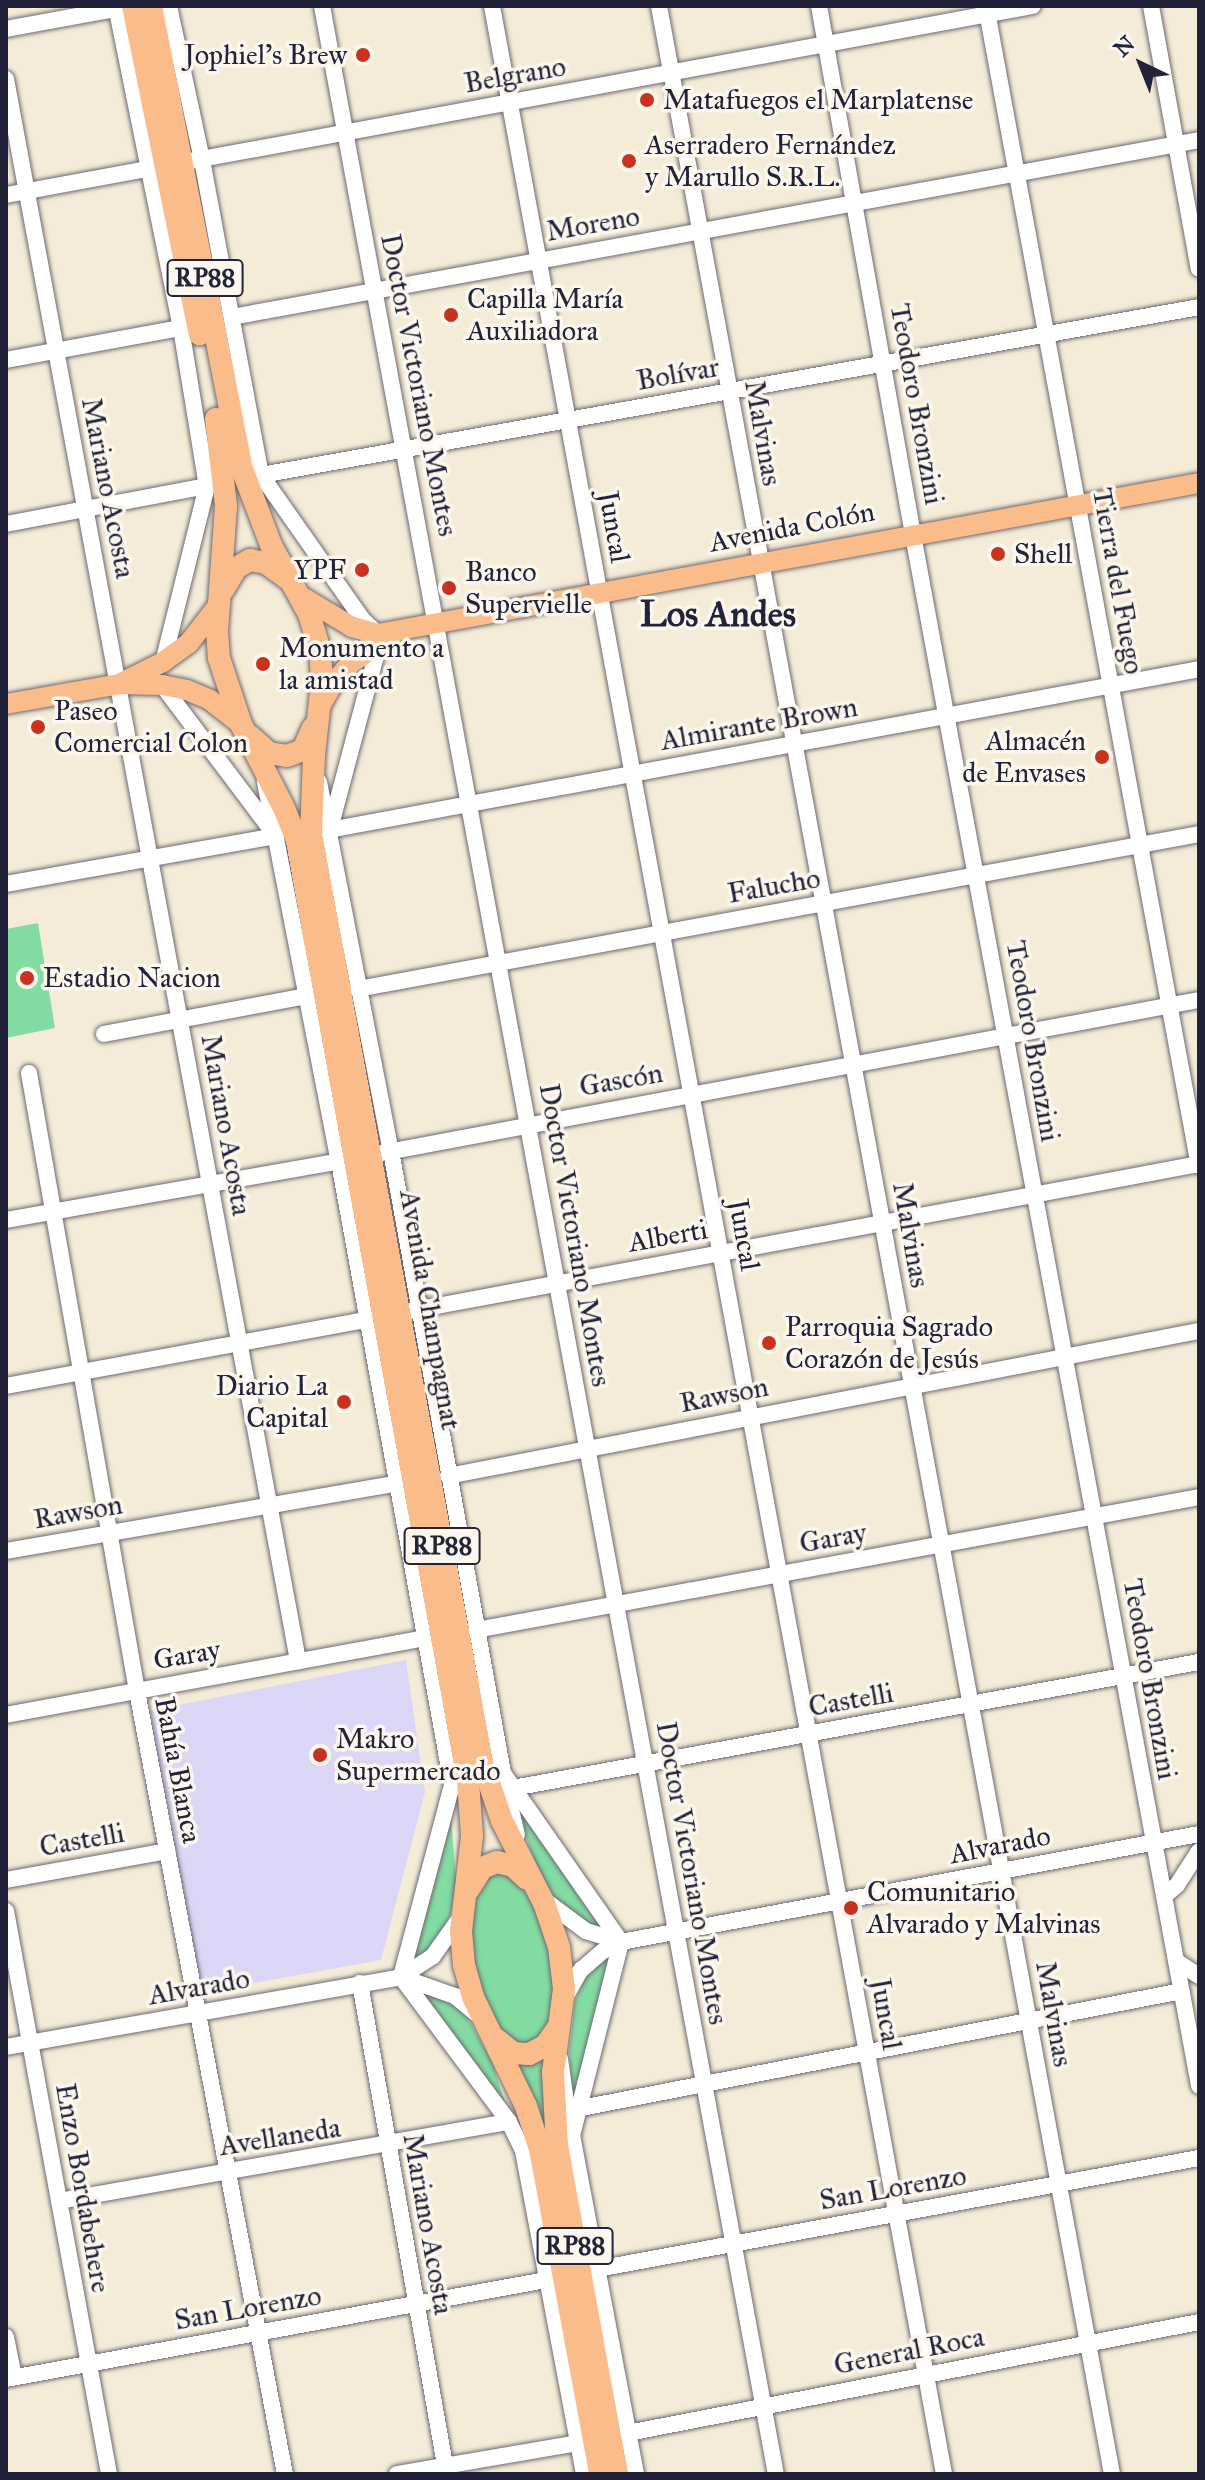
<!DOCTYPE html>
<html>
<head>
<meta charset="utf-8">
<style>
  body { margin:0 }
  #map { position:relative; width:1205px; height:2480px; overflow:hidden; background:#f5ecd7; font-family:"IM FELL Great Primer",serif }
  div>[style] { position:absolute }
  [style*='--x'] { left:calc(var(--x)*1px); top:calc(var(--y)*1px); width:calc(var(--w)*1px); rotate:calc(var(--a)*1deg) }
  .built>* { inset:0; background:#dcd6f6 }
  .green>* { inset:0; background:#83dca2 }
  .roads { filter:drop-shadow(0 0 2px #6c6972) drop-shadow(0 0 2px #6c6972) }
  .minor>* { height:16px; margin:-8px; padding:0 8px; transform-origin:8px; border-radius:8px; background:#fff }
  .major>* { height:20px; margin:-10px; padding:0 10px; transform-origin:10px; border-radius:10px; background:#fabc8b }
  .highway>* { height:22px; margin:-11px; padding:0 11px; transform-origin:11px; border-radius:11px; background:#fabc8b }
  .dots>* { width:22px; height:22px; translate:-50% -50%; box-sizing:border-box; border:4px solid #fbf7ec; border-radius:50% }
  span { translate:-50% -50%; white-space:nowrap; text-align:center; line-height:1.15; -webkit-text-stroke:7px #fbf7ec; paint-order:stroke }
  .shield-label span { padding:2px 6px; background:#fbf7ec; border:2px solid; border-radius:6px; -webkit-text-stroke-width:0 }
  .shield-label { font-size:26px; color:#22223b; font-weight:700 }
  .poi-label { font-size:28px; color:#22223b }
  .right { translate:-100% -50%; text-align:right }
  .left { translate:0 -50%; text-align:left }
  .street-label { font-size:28px; color:#22223b }
  .district-label { font-size:36px; color:#22223b; font-weight:700 }
  .frame { position:absolute; inset:0; border:8px solid #22223b; pointer-events:none }
  .north { position:absolute; left:1101px; top:24px; width:80px; height:80px; -webkit-text-stroke:6px #fbf7ec; paint-order:stroke; rotate:317deg; font-size:22px; font-weight:700; line-height:32px; text-align:center; color:#22223b }
  .north::after { content:''; display:block; margin:auto; width:28px; height:36px; background:#22223b; clip-path:polygon(50% 0,100% 100%,50% 72%,0 100%) }
</style>
</head>
<body>
<div id="map">
  <div class="built">
    <i style="clip-path:polygon(406px 1660px,425px 1792px,381px 1960px,194px 1994px,148px 1711px)"></i>
  </div>
  <div class="green">
    <i style="clip-path:polygon(38px 923px,55px 1028px,6px 1038px,6px 929px)"></i>
    <i style="clip-path:polygon(516px 1805px,608px 1932px,577px 1921px,551px 1895px,532px 1855px)"></i>
    <i style="clip-path:polygon(451px 1817px,456px 1881px,451px 1913px,433px 1947px,409px 1965px)"></i>
    <i style="clip-path:polygon(504px 1871px,528px 1892px,536px 1907px,556px 1972px,547px 2032px,527px 2047px,507px 2039px,486px 2010px,470px 1960px,471px 1907px,488px 1872px)"></i>
    <i style="clip-path:polygon(613px 1953px,573px 2100px,569px 2051px,575px 2002px,585px 1977px)"></i>
    <i style="clip-path:polygon(415px 1988px,447px 1998px,467px 2016px,492px 2062px,509px 2115px)"></i>
    <i style="clip-path:polygon(549px 2054px,549px 2139px,516px 2067px,519px 2062px)"></i>
  </div>
  <div class="roads">
    <div class="minor">
      <i style="--x:116;--y:6;--w:328;--a:78.6"></i>
      <i style="--x:181;--y:328;--w:160;--a:80.7"></i>
      <i style="--x:207;--y:486;--w:181;--a:104"></i>
      <i style="--x:169;--y:6;--w:157;--a:77.9"></i>
      <i style="--x:202;--y:160;--w:320;--a:79.4"></i>
      <i style="--x:261;--y:475;--w:177;--a:54.9"></i>
      <i style="--x:363;--y:620;--w:19;--a:43"></i>
      <i style="--x:322;--y:6;--w:2509;--a:79.58"></i>
      <i style="--x:492;--y:6;--w:2509;--a:79.62"></i>
      <i style="--x:659;--y:6;--w:2509;--a:79.6"></i>
      <i style="--x:819;--y:6;--w:537;--a:79.92"></i>
      <i style="--x:913;--y:535;--w:1577;--a:79.55"></i>
      <i style="--x:986;--y:6;--w:1179;--a:79.6"></i>
      <i style="--x:1151;--y:6;--w:267;--a:79.7"></i>
      <i style="--x:6;--y:29;--w:122;--a:-10.4"></i>
      <i style="--x:6;--y:79;--w:1609;--a:79.54"></i>
      <i style="--x:6;--y:195;--w:1044;--a:-10.43"></i>
      <i style="--x:232;--y:317;--w:983;--a:-10.37"></i>
      <i style="--x:6;--y:360;--w:178;--a:-10.4"></i>
      <i style="--x:261;--y:475;--w:953;--a:-10.15"></i>
      <i style="--x:6;--y:524;--w:205;--a:-10.7"></i>
      <i style="--x:162;--y:685;--w:183;--a:53"></i>
      <i style="--x:265;--y:782;--w:387;--a:79"></i>
      <i style="--x:339;--y:1162;--w:633;--a:79.72"></i>
      <i style="--x:452;--y:1785;--w:199;--a:104.9"></i>
      <i style="--x:319;--y:782;--w:376;--a:79"></i>
      <i style="--x:391;--y:1151;--w:632;--a:79.79"></i>
      <i style="--x:503;--y:1773;--w:206;--a:55.1"></i>
      <i style="--x:331;--y:825;--w:187;--a:-75.1"></i>
      <i style="--x:329;--y:830;--w:885;--a:-10.48"></i>
      <i style="--x:6;--y:884;--w:274;--a:-10.1"></i>
      <i style="--x:358;--y:989;--w:855;--a:-10.44"></i>
      <i style="--x:104;--y:1034;--w:207;--a:-10.6"></i>
      <i style="--x:29;--y:1073;--w:627;--a:80.09"></i>
      <i style="--x:137;--y:1691;--w:797;--a:79.3"></i>
      <i style="--x:382;--y:1153;--w:831;--a:-10.61"></i>
      <i style="--x:6;--y:1220;--w:346;--a:-10"></i>
      <i style="--x:410;--y:1311;--w:803;--a:-10.55"></i>
      <i style="--x:6;--y:1386;--w:376;--a:-10.4"></i>
      <i style="--x:448;--y:1476;--w:765;--a:-10.93"></i>
      <i style="--x:6;--y:1551;--w:395;--a:-9.8"></i>
      <i style="--x:476;--y:1630;--w:735;--a:-10.42"></i>
      <i style="--x:6;--y:1715;--w:426;--a:-10.4"></i>
      <i style="--x:505;--y:1784;--w:52;--a:76.8"></i>
      <i style="--x:513;--y:1788;--w:697;--a:-10.41"></i>
      <i style="--x:6;--y:1880;--w:164;--a:-10.2"></i>
      <i style="--x:1164;--y:1896;--w:17;--a:-40"></i>
      <i style="--x:1177;--y:1885;--w:40;--a:-57.1"></i>
      <i style="--x:543;--y:1899;--w:54;--a:36.7"></i>
      <i style="--x:586;--y:1931;--w:37;--a:17"></i>
      <i style="--x:6;--y:1911;--w:572;--a:79.63"></i>
      <i style="--x:621;--y:1942;--w:199;--a:104.2"></i>
      <i style="--x:572;--y:2135;--w:345;--a:79.3"></i>
      <i style="--x:1176;--y:1961;--w:27;--a:33"></i>
      <i style="--x:401;--y:1977;--w:181;--a:53.3"></i>
      <i style="--x:509;--y:2122;--w:32;--a:64"></i>
      <i style="--x:523;--y:2151;--w:329;--a:79.3"></i>
      <i style="--x:401;--y:1977;--w:57;--a:19.4"></i>
      <i style="--x:455;--y:1996;--w:33;--a:40"></i>
      <i style="--x:360;--y:1983;--w:499;--a:80"></i>
      <i style="--x:564;--y:1999;--w:34;--a:-60"></i>
      <i style="--x:581;--y:1970;--w:29;--a:-41"></i>
      <i style="--x:603;--y:1951;--w:20;--a:-27"></i>
      <i style="--x:621;--y:1942;--w:588;--a:-10.58"></i>
      <i style="--x:6;--y:2047;--w:401;--a:-10"></i>
      <i style="--x:401;--y:1977;--w:38;--a:-33"></i>
      <i style="--x:433;--y:1956;--w:47;--a:-54.6"></i>
      <i style="--x:560;--y:2059;--w:65;--a:82"></i>
      <i style="--x:576;--y:2109;--w:617;--a:-11.02"></i>
      <i style="--x:59;--y:2201;--w:457;--a:-10"></i>
      <i style="--x:597;--y:2269;--w:612;--a:-10.45"></i>
      <i style="--x:6;--y:2337;--w:41;--a:78.7"></i>
      <i style="--x:6;--y:2379;--w:549;--a:-10.39"></i>
      <i style="--x:628;--y:2433;--w:582;--a:-11"></i>
      <i style="--x:397;--y:2474;--w:184;--a:-9.7"></i>
    </div>
    <div class="major">
      <i style="--x:299;--y:595;--w:62;--a:31.1"></i>
      <i style="--x:352;--y:627;--w:27;--a:15"></i>
      <i style="--x:378;--y:634;--w:835;--a:-10.42"></i>
      <i style="--x:123;--y:682;--w:45;--a:-26.6"></i>
      <i style="--x:163;--y:662;--w:32;--a:-36"></i>
      <i style="--x:189;--y:643;--w:51;--a:-52.2"></i>
      <i style="--x:6;--y:704;--w:115;--a:-10"></i>
      <i style="--x:119;--y:684;--w:43;--a:1.3"></i>
      <i style="--x:162;--y:685;--w:25;--a:11"></i>
      <i style="--x:187;--y:690;--w:25;--a:23"></i>
      <i style="--x:210;--y:700;--w:39;--a:38"></i>
      <i style="--x:321;--y:705;--w:25;--a:-61"></i>
      <i style="--x:333;--y:683;--w:27;--a:-48"></i>
      <i style="--x:351;--y:663;--w:52;--a:-34"></i>
    </div>
    <div class="highway">
      <i style="--x:133;--y:6;--w:335;--a:78.5"></i>
      <i style="--x:151;--y:6;--w:469;--a:78.9"></i>
      <i style="--x:241;--y:466;--w:85;--a:69.2"></i>
      <i style="--x:271;--y:545;--w:79;--a:61.2"></i>
      <i style="--x:309;--y:614;--w:39;--a:73"></i>
      <i style="--x:320;--y:651;--w:31;--a:86"></i>
      <i style="--x:322;--y:682;--w:74;--a:96.2"></i>
      <i style="--x:314;--y:756;--w:78;--a:92.2"></i>
      <i style="--x:311;--y:834;--w:944;--a:79.56"></i>
      <i style="--x:482;--y:1762;--w:62;--a:71.3"></i>
      <i style="--x:502;--y:1821;--w:92;--a:62.9"></i>
      <i style="--x:544;--y:1903;--w:46;--a:71.2"></i>
      <i style="--x:559;--y:1947;--w:42;--a:83.2"></i>
      <i style="--x:564;--y:1989;--w:84;--a:97.5"></i>
      <i style="--x:553;--y:2072;--w:73;--a:86.9"></i>
      <i style="--x:557;--y:2145;--w:334;--a:79.7"></i>
      <i style="--x:216;--y:419;--w:88;--a:83.4"></i>
      <i style="--x:226;--y:506;--w:125;--a:94.1"></i>
      <i style="--x:217;--y:631;--w:27;--a:86"></i>
      <i style="--x:219;--y:658;--w:70;--a:71.6"></i>
      <i style="--x:241;--y:724;--w:94;--a:62.9"></i>
      <i style="--x:284;--y:808;--w:35;--a:68"></i>
      <i style="--x:297;--y:841;--w:955;--a:79.69"></i>
      <i style="--x:468;--y:1781;--w:55;--a:85.8"></i>
      <i style="--x:472;--y:1836;--w:96;--a:96.6"></i>
      <i style="--x:461;--y:1931;--w:34;--a:85"></i>
      <i style="--x:464;--y:1965;--w:33;--a:74"></i>
      <i style="--x:473;--y:1997;--w:121;--a:64.1"></i>
      <i style="--x:526;--y:2106;--w:45;--a:72"></i>
      <i style="--x:540;--y:2149;--w:330;--a:79.5"></i>
      <i style="--x:223;--y:590;--w:26;--a:-59"></i>
      <i style="--x:236;--y:568;--w:16;--a:-30"></i>
      <i style="--x:250;--y:560;--w:16;--a:11"></i>
      <i style="--x:266;--y:563;--w:27;--a:36"></i>
      <i style="--x:250;--y:736;--w:25;--a:42"></i>
      <i style="--x:269;--y:753;--w:18;--a:9"></i>
      <i style="--x:287;--y:756;--w:17;--a:-21"></i>
      <i style="--x:303;--y:750;--w:24;--a:-66"></i>
      <i style="--x:469;--y:1889;--w:25;--a:-58"></i>
      <i style="--x:482;--y:1868;--w:16;--a:-22"></i>
      <i style="--x:497;--y:1862;--w:16;--a:14"></i>
      <i style="--x:513;--y:1866;--w:19;--a:43"></i>
      <i style="--x:496;--y:2039;--w:22;--a:39"></i>
      <i style="--x:513;--y:2053;--w:16;--a:4"></i>
      <i style="--x:529;--y:2054;--w:18;--a:-27"></i>
      <i style="--x:545;--y:2046;--w:21;--a:-55"></i>
    </div>
  </div>
  <div class="dots">
    <i style="left:363px;top:55px;background:#c8321e"></i>
    <i style="left:647px;top:100px;background:#c8321e"></i>
    <i style="left:629px;top:161px;background:#c8321e"></i>
    <i style="left:451px;top:315px;background:#c8321e"></i>
    <i style="left:998px;top:554px;background:#c8321e"></i>
    <i style="left:362px;top:570px;background:#c8321e"></i>
    <i style="left:449px;top:588px;background:#c8321e"></i>
    <i style="left:263px;top:664px;background:#c8321e"></i>
    <i style="left:38px;top:727px;background:#c8321e"></i>
    <i style="left:1102px;top:757px;background:#c8321e"></i>
    <i style="left:27px;top:978px;background:#c8321e"></i>
    <i style="left:769px;top:1343px;background:#c8321e"></i>
    <i style="left:344px;top:1402px;background:#c8321e"></i>
    <i style="left:320px;top:1755px;background:#c8321e"></i>
    <i style="left:851px;top:1908px;background:#c8321e"></i>
  </div>
  <div class="shield-label">
    <span style="left:205px;top:278px">RP88</span>
    <span style="left:442px;top:1546px">RP88</span>
    <span style="left:575px;top:2246px">RP88</span>
  </div>
  <div class="poi-label">
    <span class="right" style="left:347px;top:55px">Jophiel's Brew</span>
    <span class="left" style="left:663px;top:100px">Matafuegos el Marplatense</span>
    <span class="left" style="left:645px;top:161px">Aserradero Fernández<br>y Marullo S.R.L.</span>
    <span class="left" style="left:467px;top:315px">Capilla María<br>Auxiliadora</span>
    <span class="left" style="left:1014px;top:554px">Shell</span>
    <span class="right" style="left:346px;top:570px">YPF</span>
    <span class="left" style="left:465px;top:588px">Banco<br>Supervielle</span>
    <span class="left" style="left:279px;top:664px">Monumento a<br>la amistad</span>
    <span class="left" style="left:54px;top:727px">Paseo<br>Comercial Colon</span>
    <span class="right" style="left:1086px;top:757px">Almacén<br>de Envases</span>
    <span class="left" style="left:43px;top:978px">Estadio Nacion</span>
    <span class="left" style="left:785px;top:1343px">Parroquia Sagrado<br>Corazón de Jesús</span>
    <span class="right" style="left:328px;top:1402px">Diario La<br>Capital</span>
    <span class="left" style="left:336px;top:1755px">Makro<br>Supermercado</span>
    <span class="left" style="left:867px;top:1908px">Comunitario<br>Alvarado y Malvinas</span>
  </div>
  <div class="street-label">
    <span style="left:515px;top:75px;rotate:-10deg">Belgrano</span>
    <span style="left:593px;top:224px;rotate:-10deg">Moreno</span>
    <span style="left:678px;top:374px;rotate:-10deg">Bolívar</span>
    <span style="left:419px;top:385px;rotate:79deg">Doctor Victoriano Montes</span>
    <span style="left:917px;top:404px;rotate:80deg">Teodoro Bronzini</span>
    <span style="left:763px;top:433px;rotate:80deg">Malvinas</span>
    <span style="left:108px;top:488px;rotate:79deg">Mariano Acosta</span>
    <span style="left:614px;top:527px;rotate:80deg">Juncal</span>
    <span style="left:792px;top:527px;rotate:-11deg">Avenida Colón</span>
    <span style="left:1118px;top:581px;rotate:80deg">Tierra del Fuego</span>
    <span style="left:759px;top:724px;rotate:-10deg">Almirante Brown</span>
    <span style="left:774px;top:886px;rotate:-10deg">Falucho</span>
    <span style="left:1033px;top:1041px;rotate:80deg">Teodoro Bronzini</span>
    <span style="left:621px;top:1080px;rotate:-10deg">Gascón</span>
    <span style="left:226px;top:1125px;rotate:80deg">Mariano Acosta</span>
    <span style="left:575px;top:1235px;rotate:80deg">Doctor Victoriano Montes</span>
    <span style="left:744px;top:1235px;rotate:80deg">Juncal</span>
    <span style="left:911px;top:1235px;rotate:80deg">Malvinas</span>
    <span style="left:668px;top:1236px;rotate:-10deg">Alberti</span>
    <span style="left:430px;top:1310px;rotate:80deg">Avenida Champagnat</span>
    <span style="left:724px;top:1395px;rotate:-11deg">Rawson</span>
    <span style="left:78px;top:1512px;rotate:-10deg">Rawson</span>
    <span style="left:833px;top:1538px;rotate:-10deg">Garay</span>
    <span style="left:187px;top:1655px;rotate:-10deg">Garay</span>
    <span style="left:1150px;top:1679px;rotate:80deg">Teodoro Bronzini</span>
    <span style="left:851px;top:1700px;rotate:-10deg">Castelli</span>
    <span style="left:178px;top:1770px;rotate:79deg">Bahía Blanca</span>
    <span style="left:82px;top:1840px;rotate:-10deg">Castelli</span>
    <span style="left:1000px;top:1845px;rotate:-11deg">Alvarado</span>
    <span style="left:692px;top:1873px;rotate:80deg">Doctor Victoriano Montes</span>
    <span style="left:199px;top:1987px;rotate:-10deg">Alvarado</span>
    <span style="left:886px;top:2014px;rotate:80deg">Juncal</span>
    <span style="left:1054px;top:2014px;rotate:80deg">Malvinas</span>
    <span style="left:280px;top:2137px;rotate:-9deg">Avellaneda</span>
    <span style="left:83px;top:2188px;rotate:80deg">Enzo Bordabehere</span>
    <span style="left:893px;top:2188px;rotate:-10deg">San Lorenzo</span>
    <span style="left:428px;top:2224px;rotate:80deg">Mariano Acosta</span>
    <span style="left:248px;top:2308px;rotate:-10deg">San Lorenzo</span>
    <span style="left:909px;top:2351px;rotate:-11deg">General Roca</span>
  </div>
  <div class="district-label">
    <span style="left:718px;top:615px">Los Andes</span>
  </div>
  <div class="frame"></div>
  <div class="north">N</div>
</div>
</body>
</html>
